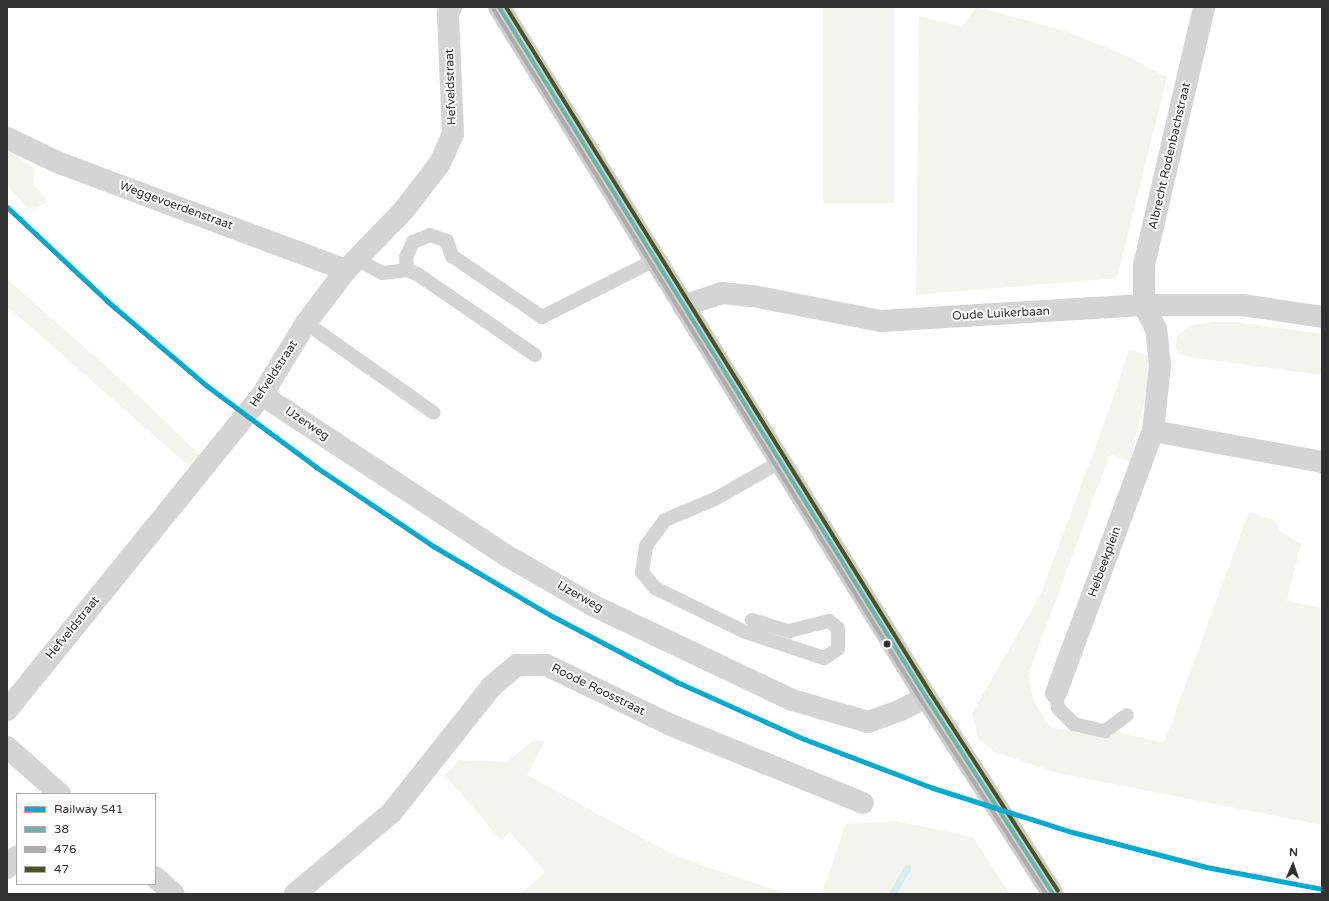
<!DOCTYPE html>
<html>
<head>
<meta charset="utf-8">
<style>
  body { margin:0 }
  #map { position:relative; width:1329px; height:901px; overflow:hidden; background:#fff; font-family:"Varela Round",sans-serif }
  div>[style] { position:absolute }
  [style*='--x'] { left:calc(var(--x)*1px); top:calc(var(--y)*1px); width:calc(var(--w)*1px); rotate:calc(var(--a)*1deg) }
  .green>* { inset:0; background:#f2f5ed; transform-origin:0 0 }
  .stream>* { height:7px; margin:-3.5px; padding:0 3.5px; transform-origin:3.5px; border-radius:3.5px; background:#dbebf2 }
  .lane>* { height:14px; margin:-7px; padding:0 7px; transform-origin:7px; border-radius:7px; background:#d4d4d4 }
  .street>* { height:22px; margin:-11px; padding:0 11px; transform-origin:11px; border-radius:11px; background:#d4d4d4 }
  .secondary>* { height:22px; margin:-11px; padding:0 11px; transform-origin:11px; border-radius:11px; background:#cecece }
  .bus-1>* { height:4px; margin:-2px; padding:0 2px; transform-origin:2px; border-radius:2px; background:#66b9a6 }
  .bus-2>* { height:4px; margin:-2px; padding:0 2px; transform-origin:2px; border-radius:2px; background:#acacac }
  .bus-3>* { height:4px; margin:-2px; padding:0 2px; transform-origin:2px; border-radius:2px; background:#4a5321 }
  .rail-1>* { height:5px; margin:-2.5px; padding:0 2.5px; transform-origin:2.5px; border-radius:2.5px; background:#00a9ce }
  .dots>* { width:11px; height:11px; translate:-50% -50%; box-sizing:border-box; border:2px solid #fff; border-radius:50% }
  span { translate:-50% -50%; white-space:nowrap; text-align:center; line-height:1.15; -webkit-text-stroke:4px #fff; paint-order:stroke }
  .street-label { font-size:12px; color:#303030 }
  .frame { position:absolute; inset:0; border:8px solid #303030; pointer-events:none }
  .legend { position:absolute; left:16px; top:793px; width:140px; height:92px; box-sizing:border-box; background:#fff; border:1px solid #acacac; margin:0; padding:5px 7px; list-style:none; font-size:12px; color:#303030 }
  .legend li { display:flex; align-items:center; gap:8px; height:20px }
  .legend b { width:20px; border:1px solid #acacac }
  .north { position:absolute; left:1273px; top:845px; width:40px; height:40px; -webkit-text-stroke:3px #fff; paint-order:stroke; rotate:2deg; font-size:11px; font-weight:700; line-height:16px; text-align:center; color:#303030 }
  .north::after { content:''; display:block; margin:auto; width:14px; height:18px; background:#303030; clip-path:polygon(50% 0,100% 100%,50% 72%,0 100%) }
</style>
</head>
<body>
<div id="map">
  <div class="green">
    <i style="left:823px;top:7px;width:71px;height:196px"></i>
    <i style="clip-path:polygon(976px 7px,1065px 31px,1125px 55px,1167px 77px,1117px 278px,916px 295px,919px 16px,962px 27px)"></i>
    <i style="clip-path:polygon(7px 150px,35px 169px,33px 185px,43px 194px,47px 203px,30px 210px,7px 185px)"></i>
    <i style="clip-path:polygon(7px 279px,127px 385px,202px 457px,191px 468px,7px 306px)"></i>
    <i style="clip-path:polygon(1212px 322px,1236px 322px,1322px 334px,1322px 375px,1181px 356px,1175px 347px,1178px 335px,1191px 326px)"></i>
    <i style="clip-path:polygon(1129px 349px,1149px 356px,1152px 367px,1130px 462px,1110px 454px,1028px 675px,1034px 701px,1050px 727px,1066px 730px,1108px 730px,1164px 743px,1249px 512px,1275px 520px,1280px 531px,1301px 544px,1287px 601px,1322px 608px,1322px 825px,1058px 773px,995px 752px,978px 738px,972px 713px,1041px 594px,1115px 394px)"></i>
    <i style="clip-path:polygon(534px 740px,545px 741px,527px 775px,673px 855px,787px 894px,520px 894px,545px 872px,510px 832px,501px 840px,445px 775px,459px 760px,507px 762px)"></i>
    <i style="clip-path:polygon(896px 821px,973px 837px,1010px 894px,822px 894px,846px 824px)"></i>
  </div>
  <div class="stream">
    <i style="--x:892;--y:894;--w:30;--a:-60"></i>
  </div>
  <div class="lane">
    <i style="--x:357;--y:259;--w:29;--a:29"></i>
    <i style="--x:382;--y:273;--w:25;--a:-7"></i>
    <i style="--x:306;--y:323;--w:156;--a:35.1"></i>
    <i style="--x:535;--y:355;--w:143;--a:-145.5"></i>
    <i style="--x:417;--y:274;--w:11;--a:-158"></i>
    <i style="--x:407;--y:270;--w:13;--a:-94"></i>
    <i style="--x:406;--y:257;--w:17;--a:-65"></i>
    <i style="--x:413;--y:242;--w:18;--a:-22"></i>
    <i style="--x:430;--y:235;--w:18;--a:19"></i>
    <i style="--x:447;--y:241;--w:16;--a:72"></i>
    <i style="--x:452;--y:256;--w:109;--a:34.1"></i>
    <i style="--x:542;--y:317;--w:127;--a:-26.8"></i>
    <i style="--x:752;--y:620;--w:39;--a:17"></i>
    <i style="--x:789;--y:631;--w:41;--a:-14"></i>
    <i style="--x:829;--y:621;--w:11;--a:38"></i>
    <i style="--x:838;--y:628;--w:21;--a:90"></i>
    <i style="--x:838;--y:649;--w:17;--a:147"></i>
    <i style="--x:824;--y:658;--w:85;--a:-161.6"></i>
    <i style="--x:743;--y:631;--w:98;--a:-154"></i>
    <i style="--x:655;--y:588;--w:21;--a:-129"></i>
    <i style="--x:642;--y:572;--w:26;--a:-81"></i>
    <i style="--x:646;--y:546;--w:32;--a:-54"></i>
    <i style="--x:665;--y:520;--w:54;--a:-22.8"></i>
    <i style="--x:715;--y:499;--w:75;--a:-29.6"></i>
    <i style="--x:1056;--y:693;--w:15;--a:82"></i>
    <i style="--x:1058;--y:708;--w:23;--a:45"></i>
    <i style="--x:1074;--y:724;--w:32;--a:13"></i>
    <i style="--x:1105;--y:731;--w:27;--a:-36"></i>
  </div>
  <div class="street">
    <i style="--x:7;--y:138;--w:55;--a:25.6"></i>
    <i style="--x:57;--y:162;--w:309;--a:20.5"></i>
    <i style="--x:683;--y:306;--w:41;--a:-18.4"></i>
    <i style="--x:722;--y:293;--w:31;--a:6"></i>
    <i style="--x:753;--y:296;--w:130;--a:11.1"></i>
    <i style="--x:881;--y:321;--w:263;--a:-3.5"></i>
    <i style="--x:1144;--y:305;--w:98;--a:0"></i>
    <i style="--x:1242;--y:305;--w:81;--a:8.5"></i>
    <i style="--x:262;--y:395;--w:295;--a:33.3"></i>
    <i style="--x:509;--y:557;--w:96;--a:30"></i>
    <i style="--x:592;--y:605;--w:221;--a:25.4"></i>
    <i style="--x:792;--y:700;--w:79;--a:16.1"></i>
    <i style="--x:868;--y:722;--w:33;--a:-20"></i>
    <i style="--x:899;--y:711;--w:30;--a:-27"></i>
    <i style="--x:1153;--y:431;--w:172;--a:10.4"></i>
    <i style="--x:1056;--y:693;--w:279;--a:-69.7"></i>
    <i style="--x:1153;--y:431;--w:66;--a:-83.9"></i>
    <i style="--x:1160;--y:365;--w:36;--a:-96"></i>
    <i style="--x:1156;--y:329;--w:27;--a:-117"></i>
    <i style="--x:1144;--y:305;--w:40;--a:-90"></i>
    <i style="--x:1144;--y:265;--w:265;--a:-76.9"></i>
    <i style="--x:7;--y:710;--w:405;--a:-51"></i>
    <i style="--x:262;--y:395;--w:84;--a:-58.6"></i>
    <i style="--x:306;--y:323;--w:66;--a:-53"></i>
    <i style="--x:346;--y:270;--w:83;--a:-46"></i>
    <i style="--x:404;--y:210;--w:59;--a:-52.5"></i>
    <i style="--x:440;--y:163;--w:32;--a:-66"></i>
    <i style="--x:453;--y:134;--w:121;--a:-92.4"></i>
    <i style="--x:448;--y:13;--w:7;--a:-63"></i>
    <i style="--x:7;--y:747;--w:71;--a:41.6"></i>
    <i style="--x:7;--y:868;--w:15;--a:-48"></i>
    <i style="--x:155;--y:877;--w:25;--a:42"></i>
    <i style="--x:295;--y:894;--w:127;--a:-40.2"></i>
    <i style="--x:392;--y:812;--w:161;--a:-51.6"></i>
    <i style="--x:492;--y:686;--w:33;--a:-40"></i>
    <i style="--x:517;--y:665;--w:29;--a:0"></i>
    <i style="--x:546;--y:665;--w:139;--a:25.6"></i>
    <i style="--x:671;--y:725;--w:207;--a:22.1"></i>
  </div>
  <div class="secondary">
    <i style="--x:499;--y:7;--w:811;--a:58.25"></i>
    <i style="--x:926;--y:697;--w:234;--a:57.2"></i>
  </div>
  <div class="bus-1">
    <i style="--x:499;--y:7;--w:811;--a:58.25"></i>
    <i style="--x:926;--y:697;--w:234;--a:57.2"></i>
  </div>
  <div class="bus-2">
    <i style="--x:494;--y:10;--w:811;--a:58.25"></i>
    <i style="--x:921;--y:700;--w:231;--a:57.2"></i>
  </div>
  <div class="bus-3">
    <i style="--x:506;--y:7;--w:808;--a:58.26"></i>
    <i style="--x:931;--y:694;--w:234;--a:57.2"></i>
  </div>
  <div class="rail-1">
    <i style="--x:7;--y:207;--w:137;--a:43.2"></i>
    <i style="--x:107;--y:301;--w:131;--a:40.4"></i>
    <i style="--x:207;--y:386;--w:136;--a:36.6"></i>
    <i style="--x:316;--y:467;--w:141;--a:34"></i>
    <i style="--x:433;--y:546;--w:138;--a:30.5"></i>
    <i style="--x:552;--y:616;--w:141;--a:27.8"></i>
    <i style="--x:677;--y:682;--w:139;--a:24.2"></i>
    <i style="--x:804;--y:739;--w:138;--a:20.8"></i>
    <i style="--x:933;--y:788;--w:146;--a:17.6"></i>
    <i style="--x:1072;--y:832;--w:138;--a:14.6"></i>
    <i style="--x:1206;--y:867;--w:118;--a:10.7"></i>
  </div>
  <div class="dots">
    <i style="left:887px;top:644px;background:#303030"></i>
  </div>
  <div class="street-label">
    <span style="left:451px;top:87px;rotate:-92deg">Hefveldstraat</span>
    <span style="left:1170px;top:156px;rotate:-77deg">Albrecht Rodenbachstraat</span>
    <span style="left:176px;top:206px;rotate:20deg">Weggevoerdenstraat</span>
    <span style="left:1001px;top:314px;rotate:-3deg">Oude Luikerbaan</span>
    <span style="left:274px;top:374px;rotate:-57deg">Hefveldstraat</span>
    <span style="left:307px;top:424px;rotate:34deg">IJzerweg</span>
    <span style="left:1105px;top:562px;rotate:-70deg">Helbeekplein</span>
    <span style="left:580px;top:597px;rotate:29deg">IJzerweg</span>
    <span style="left:73px;top:628px;rotate:-51deg">Hefveldstraat</span>
    <span style="left:598px;top:690px;rotate:26deg">Roode Roosstraat</span>
  </div>
  <div class="frame"></div>
  <ul class="legend">
  <li><b style="height:5px;background:#00a9ce"></b>Railway S41</li>
  <li><b style="height:5px;background:#66b9a6"></b>38</li>
  <li><b style="height:5px;background:#acacac"></b>476</li>
  <li><b style="height:5px;background:#4a5321"></b>47</li>
  </ul>
  <div class="north">N</div>
</div>
</body>
</html>
